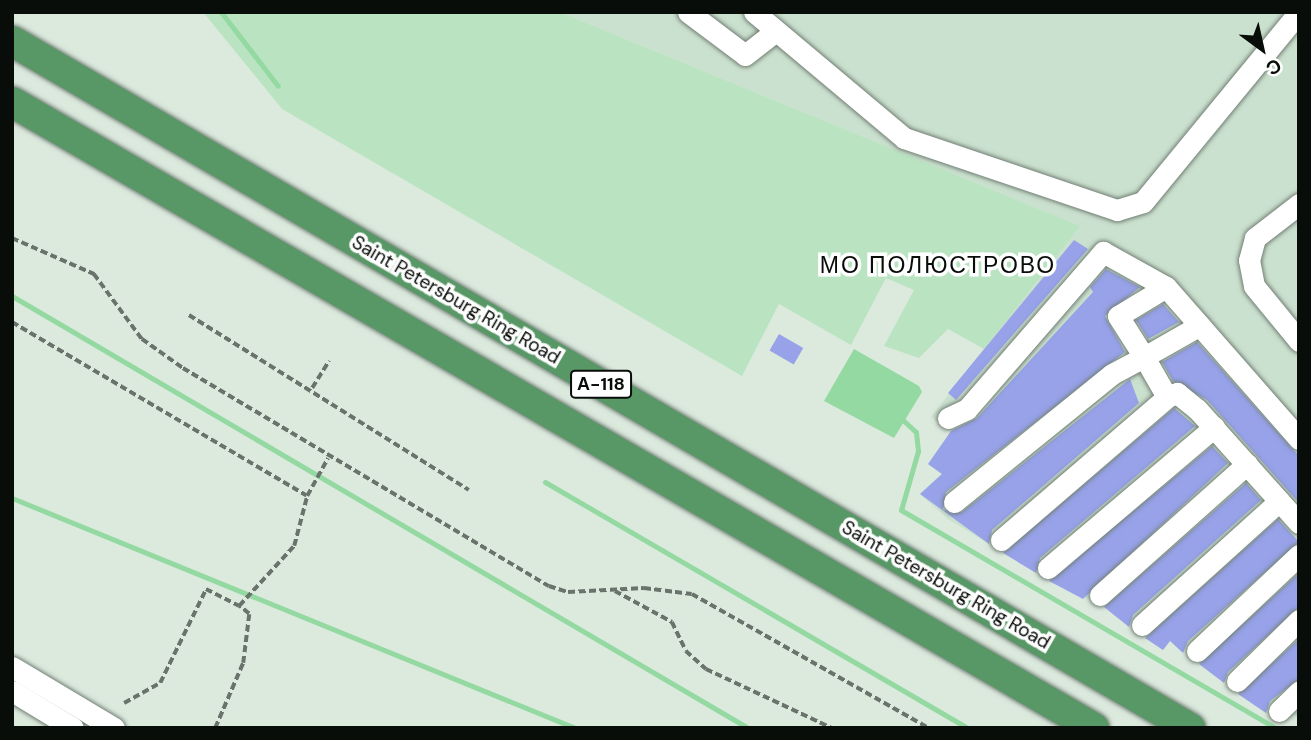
<!DOCTYPE html>
<html>
<head>
<meta charset="utf-8">
<style>
  body { margin:0 }
  #map { position:relative; width:1311px; height:740px; overflow:hidden; background:#dceade; font-family:"DM Sans",sans-serif }
  div>[style] { position:absolute }
  [style*='--x'] { left:calc(var(--x)*1px); top:calc(var(--y)*1px); width:calc(var(--w)*1px); rotate:calc(var(--a)*1deg) }
  .built>* { inset:0; background:#cbe1cf }
  .green>* { inset:0; background:#bae4c1 }
  .water>* { inset:0; background:#93d9a1 }
  .stream>* { height:5px; margin:-2.5px; padding:0 2.5px; transform-origin:2.5px; border-radius:2.5px; background:#93d9a1 }
  .building>* { inset:0; background:#97a2e9; transform-origin:0 0 }
  .path>* { height:3.5px; margin-top:-1.75px; transform-origin:0; background:repeating-linear-gradient(90deg,#6a736b 0 7px,transparent 0 10.5px) }
  .roads { filter:drop-shadow(0 0 2px #717f74) drop-shadow(0 0 2px #717f74) }
  .minor>* { height:21px; margin:-10.5px; padding:0 10.5px; transform-origin:10.5px; border-radius:10.5px; background:#fff }
  .highway>* { height:30px; margin:-15px; padding:0 15px; transform-origin:15px; border-radius:15px; background:#589867 }
  span { translate:-50% -50%; white-space:nowrap; text-align:center; line-height:1.15; -webkit-text-stroke:7px #fff; paint-order:stroke }
  .shield-label span { padding:2px 5px; background:#fff; border:2px solid; border-radius:5px; -webkit-text-stroke-width:0 }
  .shield-label { font-size:18px; color:#080d09; font-weight:700 }
  .street-label { font-size:19px; color:#080d09 }
  .quarter-label { font-size:23px; color:#080d09; letter-spacing:2px }
  .frame { position:absolute; inset:0; border:14px solid #080d09; pointer-events:none }
  .north { position:absolute; left:1227px; top:14px; width:70px; height:70px; -webkit-text-stroke:5px #fff; paint-order:stroke; rotate:147deg; font-size:19px; font-weight:700; line-height:28px; text-align:center; color:#080d09 }
  .north::after { content:''; display:block; margin:auto; width:24px; height:32px; background:#080d09; clip-path:polygon(50% 0,100% 100%,50% 72%,0 100%) }
</style>
</head>
<body>
<div id="map">
  <div class="built">
    <i style="clip-path:polygon(560px 12px,1299px 12px,1299px 720px,1289px 709px,1279px 720px,1267px 713px,1170px 641px,1163px 650px,1099px 603px,1048px 580px,948px 519px,920px 494px,941px 474px,928px 464px,951px 432px,931px 417px,1079px 226px)"></i>
  </div>
  <div class="green">
    <i style="clip-path:polygon(203px 12px,560px 12px,1080px 226px,984px 349px,948px 329px,919px 358px,884px 346px,914px 290px,886px 278px,851px 345px,779px 304px,742px 376px,282px 109px)"></i>
  </div>
  <div class="water">
    <i style="clip-path:polygon(854px 349px,919px 386px,922px 392px,894px 438px,824px 401px)"></i>
  </div>
  <div class="stream">
    <i style="--x:221;--y:12;--w:93;--a:52.4"></i>
    <i style="--x:12;--y:296;--w:853;--a:30.41"></i>
    <i style="--x:904;--y:421;--w:16;--a:43"></i>
    <i style="--x:916;--y:432;--w:19;--a:84"></i>
    <i style="--x:918;--y:451;--w:61;--a:106.1"></i>
    <i style="--x:901;--y:510;--w:433;--a:30.2"></i>
    <i style="--x:545;--y:482;--w:489;--a:30.2"></i>
    <i style="--x:12;--y:498;--w:608;--a:22.22"></i>
  </div>
  <div class="building">
    <i style="clip-path:polygon(1074px 240px,1088px 249px,956px 400px,948px 393px)"></i>
    <i style="clip-path:polygon(1106px 269px,1140px 287px,1105px 316px,1125px 352px,946px 492px,943px 510px,962px 512px,1130px 379px,1139px 403px,992px 530px,989px 544px,920px 494px,942px 474px,928px 464px,951px 431px,977px 418px,1093px 292px,1090px 287px)"></i>
    <i style="clip-path:polygon(1163px 304px,1179px 322px,1148px 339px,1136px 320px)"></i>
    <i style="left:779px;top:334px;width:28px;height:19px;rotate:30deg"></i>
    <i style="clip-path:polygon(1197px 342px,1299px 456px,1299px 503px,1207px 400px,1173px 381px,1162px 362px)"></i>
    <i style="clip-path:polygon(1174px 408px,1195px 426px,1040px 558px,1036px 573px,1003px 553px)"></i>
    <i style="clip-path:polygon(1212px 446px,1228px 463px,1083px 599px,1049px 581px)"></i>
    <i style="clip-path:polygon(1246px 483px,1261px 500px,1133px 615px,1129px 627px,1104px 607px)"></i>
    <i style="clip-path:polygon(1278px 519px,1299px 542px,1188px 641px,1183px 653px,1170px 641px,1163px 650px,1145px 638px)"></i>
    <i style="clip-path:polygon(1299px 573px,1299px 607px,1228px 672px,1224px 683px,1199px 664px)"></i>
    <i style="clip-path:polygon(1299px 639px,1299px 679px,1270px 701px,1266px 713px,1238px 694px)"></i>
  </div>
  <div class="path">
    <i style="--x:12;--y:238;--w:90;--a:23.7"></i>
    <i style="--x:94;--y:274;--w:81;--a:53.6"></i>
    <i style="--x:142;--y:339;--w:50;--a:35.3"></i>
    <i style="--x:183;--y:368;--w:426;--a:30.8"></i>
    <i style="--x:549;--y:586;--w:20;--a:18"></i>
    <i style="--x:568;--y:592;--w:76;--a:-3"></i>
    <i style="--x:644;--y:588;--w:48;--a:7.1"></i>
    <i style="--x:692;--y:594;--w:272;--a:29.5"></i>
    <i style="--x:189;--y:315;--w:330;--a:32"></i>
    <i style="--x:12;--y:322;--w:342;--a:30.5"></i>
    <i style="--x:312;--y:388;--w:32;--a:-58"></i>
    <i style="--x:615;--y:591;--w:65;--a:28.5"></i>
    <i style="--x:672;--y:622;--w:32;--a:64"></i>
    <i style="--x:686;--y:651;--w:27;--a:42"></i>
    <i style="--x:706;--y:669;--w:139;--a:25.1"></i>
    <i style="--x:124;--y:703;--w:41;--a:-29.1"></i>
    <i style="--x:160;--y:683;--w:105;--a:-63.9"></i>
    <i style="--x:206;--y:589;--w:37;--a:27"></i>
    <i style="--x:215;--y:728;--w:71;--a:-66.7"></i>
    <i style="--x:243;--y:663;--w:49;--a:-83"></i>
    <i style="--x:249;--y:614;--w:13;--a:-141"></i>
    <i style="--x:239;--y:606;--w:81;--a:-47.5"></i>
    <i style="--x:294;--y:546;--w:52;--a:-75.4"></i>
    <i style="--x:307;--y:496;--w:43;--a:-61.1"></i>
  </div>
  <div class="roads">
    <div class="minor">
      <i style="--x:688;--y:12;--w:71;--a:37"></i>
      <i style="--x:745;--y:55;--w:39;--a:-38"></i>
      <i style="--x:754;--y:12;--w:196;--a:40"></i>
      <i style="--x:904;--y:138;--w:225;--a:18.7"></i>
      <i style="--x:1117;--y:210;--w:27;--a:-17"></i>
      <i style="--x:1143;--y:202;--w:246;--a:-50.6"></i>
      <i style="--x:1299;--y:204;--w:56;--a:142.3"></i>
      <i style="--x:1255;--y:238;--w:23;--a:105"></i>
      <i style="--x:1249;--y:260;--w:26;--a:79"></i>
      <i style="--x:1254;--y:286;--w:71;--a:50.7"></i>
      <i style="--x:1166;--y:287;--w:56;--a:148.9"></i>
      <i style="--x:1118;--y:316;--w:49;--a:57.6"></i>
      <i style="--x:1144;--y:357;--w:64;--a:-29.7"></i>
      <i style="--x:948;--y:418;--w:21;--a:-25"></i>
      <i style="--x:967;--y:409;--w:208;--a:-49.1"></i>
      <i style="--x:1103;--y:252;--w:72;--a:29.1"></i>
      <i style="--x:1166;--y:287;--w:202;--a:48.8"></i>
      <i style="--x:954;--y:502;--w:203;--a:-39"></i>
      <i style="--x:1112;--y:374;--w:36;--a:-28"></i>
      <i style="--x:1144;--y:357;--w:46;--a:60.1"></i>
      <i style="--x:1167;--y:397;--w:11;--a:-22"></i>
      <i style="--x:1177;--y:393;--w:26;--a:39"></i>
      <i style="--x:1197;--y:409;--w:153;--a:48.2"></i>
      <i style="--x:1001;--y:540;--w:219;--a:-40.7"></i>
      <i style="--x:1048;--y:568;--w:218;--a:-40.3"></i>
      <i style="--x:1100;--y:595;--w:197;--a:-41.7"></i>
      <i style="--x:1142;--y:625;--w:185;--a:-42.1"></i>
      <i style="--x:1197;--y:651;--w:140;--a:-43.3"></i>
      <i style="--x:12;--y:667;--w:119;--a:30.9"></i>
      <i style="--x:1237;--y:681;--w:87;--a:-44.5"></i>
      <i style="--x:12;--y:691;--w:71;--a:31.2"></i>
      <i style="--x:1279;--y:711;--w:28;--a:-44"></i>
    </div>
    <div class="highway">
      <i style="--x:12;--y:41;--w:1364;--a:30.25"></i>
      <i style="--x:12;--y:102;--w:1250;--a:30.05"></i>
    </div>
  </div>
  <div class="shield-label">
    <span style="left:601px;top:384px">А-118</span>
  </div>
  <div class="street-label">
    <span style="left:456px;top:300px;rotate:30deg">Saint Petersburg Ring Road</span>
    <span style="left:946px;top:585px;rotate:30deg">Saint Petersburg Ring Road</span>
  </div>
  <div class="quarter-label">
    <span style="left:938px;top:265px">МО ПОЛЮСТРОВО</span>
  </div>
  <div class="frame"></div>
  <div class="north">С</div>
</div>
</body>
</html>
